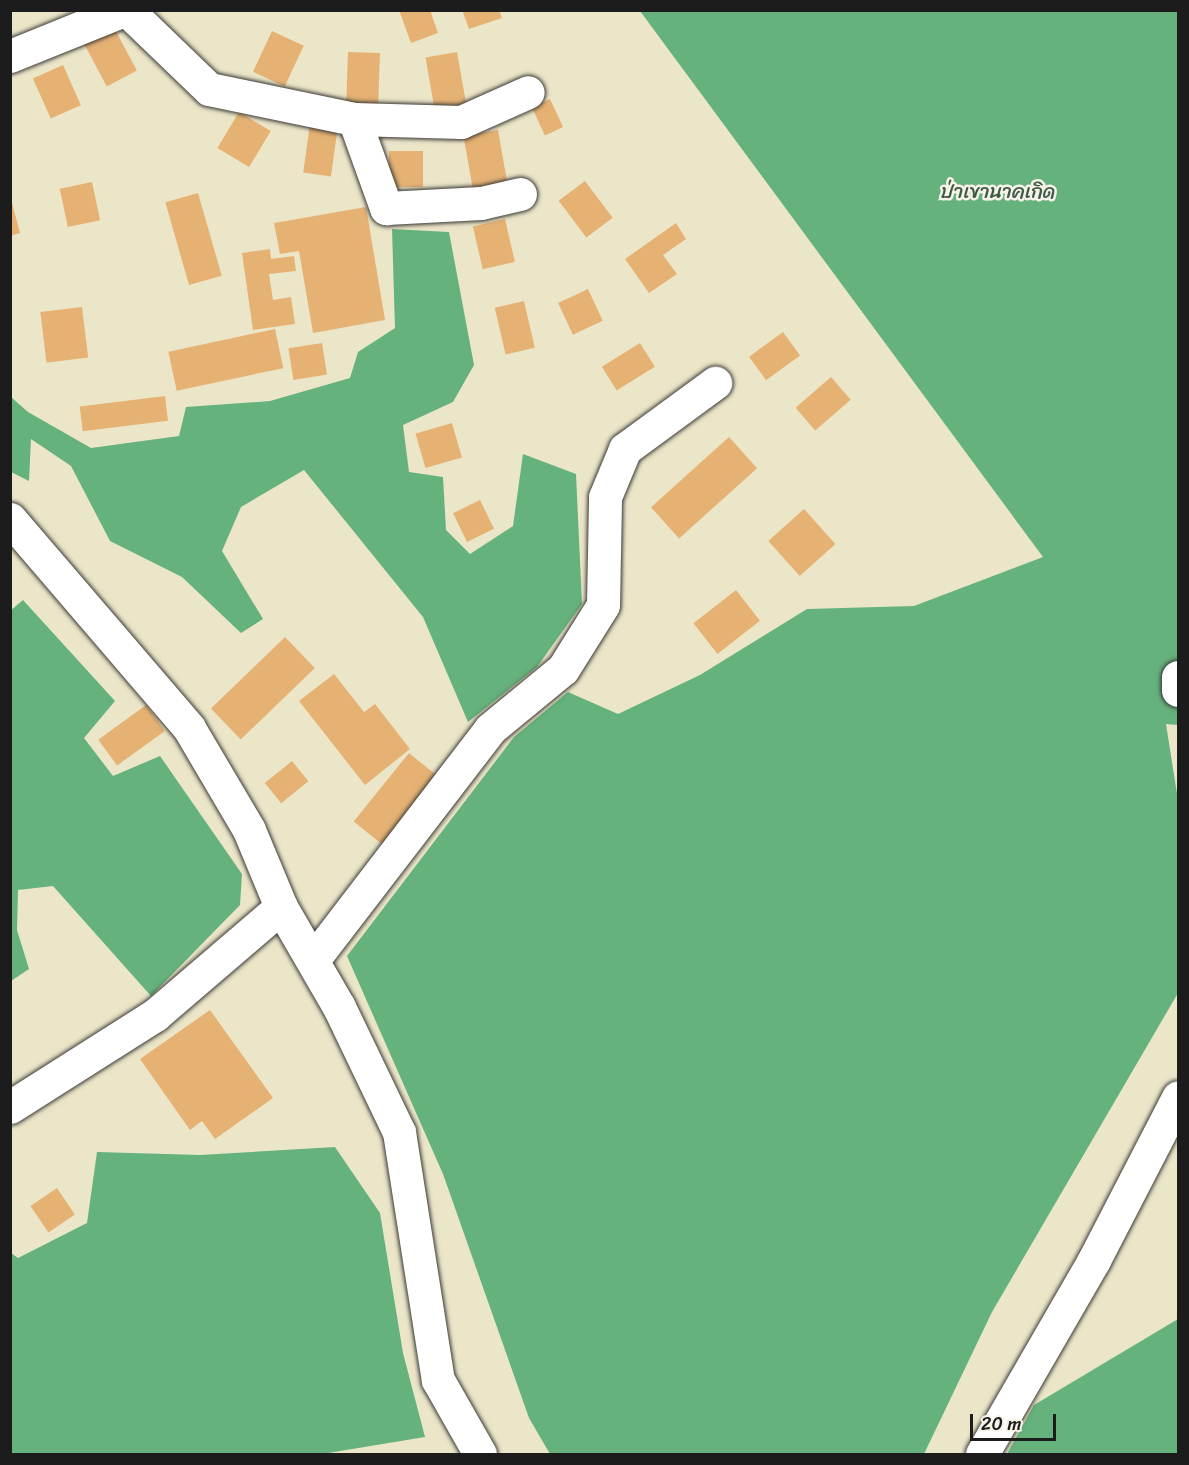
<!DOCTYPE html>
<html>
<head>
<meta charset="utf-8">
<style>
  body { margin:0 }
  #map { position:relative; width:1189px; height:1465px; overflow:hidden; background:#ece6c9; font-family:Sriracha,"Playpen Sans Thai",sans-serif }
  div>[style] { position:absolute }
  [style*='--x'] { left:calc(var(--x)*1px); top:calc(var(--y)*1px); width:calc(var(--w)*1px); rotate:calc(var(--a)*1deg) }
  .forest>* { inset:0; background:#65b27d }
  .building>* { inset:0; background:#e6b274; transform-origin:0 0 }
  .roads { filter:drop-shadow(0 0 2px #3b3a36) drop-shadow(0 0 2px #3b3a36) }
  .minor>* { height:33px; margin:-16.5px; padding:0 16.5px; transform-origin:16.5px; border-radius:16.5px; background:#fff }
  span { translate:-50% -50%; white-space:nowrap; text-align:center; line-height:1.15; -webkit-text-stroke:5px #f7f3e8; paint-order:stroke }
  .park-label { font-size:20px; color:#3e5b46 }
  .frame { position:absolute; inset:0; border:12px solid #1c1c1c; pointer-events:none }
  .scale { position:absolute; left:970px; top:1414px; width:86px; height:27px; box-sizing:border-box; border:3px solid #1c1c1c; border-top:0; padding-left:8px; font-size:18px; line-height:21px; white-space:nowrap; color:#1c1c1c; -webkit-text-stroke:4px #f7f3e8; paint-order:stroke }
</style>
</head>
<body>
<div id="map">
  <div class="forest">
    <i style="clip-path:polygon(640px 11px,1178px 11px,1178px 725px,1166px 724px,1178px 800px,1178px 993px,992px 1312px,924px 1454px,550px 1454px,529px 1418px,443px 1174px,347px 956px,514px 737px,568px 692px,618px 714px,700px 675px,807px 609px,914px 606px,1043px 557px)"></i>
    <i style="clip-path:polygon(392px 229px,449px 232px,474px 365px,453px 402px,403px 425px,409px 472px,443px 477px,446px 530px,470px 554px,513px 526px,523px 454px,576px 474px,582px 604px,537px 667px,468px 722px,423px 617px,304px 470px,241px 507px,222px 551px,263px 619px,241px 633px,182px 577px,110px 541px,71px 466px,31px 439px,29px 481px,11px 472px,11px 397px,28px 412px,91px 448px,179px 436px,186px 407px,270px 401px,350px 378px,358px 352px,395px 328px)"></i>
    <i style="clip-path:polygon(23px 600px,115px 701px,84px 738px,113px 776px,160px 756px,242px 874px,240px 905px,151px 996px,53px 886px,18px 890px,17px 930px,29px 969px,11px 981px,10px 611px)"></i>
    <i style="clip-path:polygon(335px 1147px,380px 1213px,403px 1353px,425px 1437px,322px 1454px,11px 1454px,11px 1253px,18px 1258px,87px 1223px,97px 1152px,200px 1155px)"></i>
    <i style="clip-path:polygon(1178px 1319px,1178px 1454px,1007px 1454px,1034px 1405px)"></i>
  </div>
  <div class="building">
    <i style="clip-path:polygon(399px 10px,430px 10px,438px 33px,411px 43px)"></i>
    <i style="clip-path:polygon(462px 10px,499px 10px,502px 18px,469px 29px)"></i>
    <i style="left:111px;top:22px;width:55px;height:34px;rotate:62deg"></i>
    <i style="left:272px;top:31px;width:35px;height:45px;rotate:25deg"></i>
    <i style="left:348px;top:52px;width:32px;height:55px;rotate:2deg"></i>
    <i style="left:457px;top:52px;width:55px;height:32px;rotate:80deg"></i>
    <i style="left:63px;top:65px;width:44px;height:33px;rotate:66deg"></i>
    <i style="left:550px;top:99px;width:31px;height:20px;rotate:65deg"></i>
    <i style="left:239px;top:112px;width:37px;height:42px;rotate:31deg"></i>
    <i style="left:310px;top:124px;width:28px;height:49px;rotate:8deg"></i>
    <i style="left:498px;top:130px;width:53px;height:35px;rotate:80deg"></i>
    <i style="left:389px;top:151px;width:34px;height:36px"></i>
    <i style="left:585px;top:181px;width:46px;height:33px;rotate:53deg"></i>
    <i style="left:92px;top:182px;width:39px;height:33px;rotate:78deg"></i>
    <i style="left:198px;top:193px;width:86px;height:34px;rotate:74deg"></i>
    <i style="clip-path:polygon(10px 195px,20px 233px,10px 236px)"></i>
    <i style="clip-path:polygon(366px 207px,385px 320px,313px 333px,299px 251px,280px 254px,274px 223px)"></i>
    <i style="left:505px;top:219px;width:44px;height:33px;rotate:77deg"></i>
    <i style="clip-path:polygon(676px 223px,686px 239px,663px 255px,677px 274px,649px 293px,625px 259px)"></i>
    <i style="clip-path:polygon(270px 249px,271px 259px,294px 256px,296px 271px,269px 274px,273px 300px,291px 297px,295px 324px,253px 330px,242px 253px)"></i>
    <i style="left:588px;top:289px;width:35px;height:33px;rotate:65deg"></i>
    <i style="left:524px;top:301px;width:48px;height:30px;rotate:77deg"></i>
    <i style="left:82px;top:307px;width:51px;height:42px;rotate:83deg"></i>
    <i style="left:275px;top:329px;width:40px;height:109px;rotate:78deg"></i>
    <i style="left:783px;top:332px;width:29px;height:42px;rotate:54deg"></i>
    <i style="left:322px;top:343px;width:32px;height:34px;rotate:81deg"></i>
    <i style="left:640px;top:343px;width:28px;height:45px;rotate:58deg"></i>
    <i style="left:831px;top:377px;width:30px;height:47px;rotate:49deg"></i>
    <i style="left:165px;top:396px;width:25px;height:86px;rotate:83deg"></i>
    <i style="left:452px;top:423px;width:36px;height:38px;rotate:74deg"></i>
    <i style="left:729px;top:437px;width:42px;height:105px;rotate:48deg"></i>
    <i style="left:480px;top:500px;width:32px;height:30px;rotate:64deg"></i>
    <i style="left:804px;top:509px;width:47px;height:48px;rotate:48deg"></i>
    <i style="left:736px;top:590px;width:39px;height:54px;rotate:52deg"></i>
    <i style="left:285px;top:637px;width:43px;height:103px;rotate:46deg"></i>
    <i style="clip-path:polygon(334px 674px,364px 712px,375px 704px,410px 749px,365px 785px,299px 701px)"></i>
    <i style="left:146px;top:705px;width:32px;height:59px;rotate:54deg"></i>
    <i style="left:409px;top:753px;width:40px;height:88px;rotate:39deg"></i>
    <i style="left:292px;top:761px;width:26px;height:35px;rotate:51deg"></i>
    <i style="clip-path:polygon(210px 1010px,273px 1098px,215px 1139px,202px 1121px,190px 1130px,140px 1059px)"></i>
    <i style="left:57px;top:1188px;width:32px;height:32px;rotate:56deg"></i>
  </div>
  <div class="roads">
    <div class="minor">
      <i style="--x:127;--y:10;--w:114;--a:43.9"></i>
      <i style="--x:209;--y:89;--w:148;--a:11.7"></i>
      <i style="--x:354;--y:119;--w:107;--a:1.6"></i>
      <i style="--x:461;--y:122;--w:73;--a:-24.1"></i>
      <i style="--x:10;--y:56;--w:123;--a:-22"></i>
      <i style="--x:354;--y:119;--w:95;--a:70.2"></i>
      <i style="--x:386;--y:208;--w:95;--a:-3"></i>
      <i style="--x:481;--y:203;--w:40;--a:-13"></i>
      <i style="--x:10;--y:519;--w:275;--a:49.4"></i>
      <i style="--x:189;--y:728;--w:118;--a:59.5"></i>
      <i style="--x:249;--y:830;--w:83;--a:67.4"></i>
      <i style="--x:281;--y:907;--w:116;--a:59.9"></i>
      <i style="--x:339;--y:1007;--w:139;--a:64.4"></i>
      <i style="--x:399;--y:1132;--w:251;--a:81.1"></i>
      <i style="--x:438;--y:1380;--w:85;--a:60.4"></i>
      <i style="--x:1178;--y:677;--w:13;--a:90"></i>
      <i style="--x:313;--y:960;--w:291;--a:-52.5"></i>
      <i style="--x:490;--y:729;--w:94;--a:-39.4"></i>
      <i style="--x:563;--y:669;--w:75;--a:-58"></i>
      <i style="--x:603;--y:605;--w:108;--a:-88.9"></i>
      <i style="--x:605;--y:497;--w:52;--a:-67.4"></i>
      <i style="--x:625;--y:449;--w:112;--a:-36.3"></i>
      <i style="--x:10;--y:1107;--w:172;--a:-32.4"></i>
      <i style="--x:155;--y:1015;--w:166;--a:-40.6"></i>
      <i style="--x:982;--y:1454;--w:224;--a:-60"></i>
      <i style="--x:1094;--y:1260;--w:183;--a:-62.7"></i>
    </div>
  </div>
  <div class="park-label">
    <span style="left:998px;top:191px">ป่าเขานาคเกิด</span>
  </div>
  <div class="frame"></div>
  <div class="scale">20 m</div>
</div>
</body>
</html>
